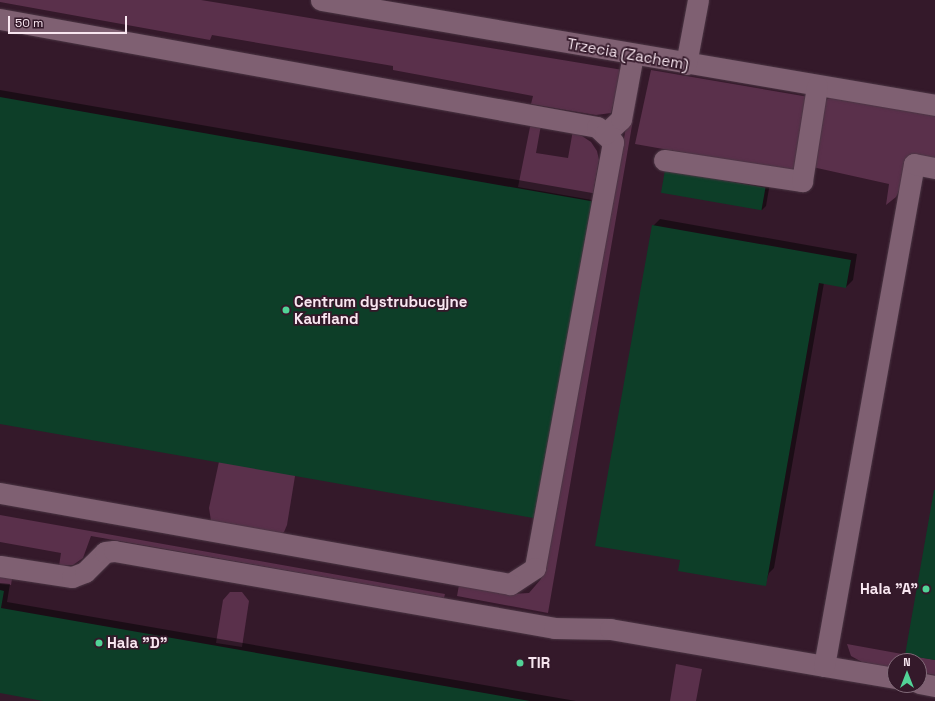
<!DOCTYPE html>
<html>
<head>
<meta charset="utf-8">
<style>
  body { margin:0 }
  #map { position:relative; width:935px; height:701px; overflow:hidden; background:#34192a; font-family:"Space Grotesk",sans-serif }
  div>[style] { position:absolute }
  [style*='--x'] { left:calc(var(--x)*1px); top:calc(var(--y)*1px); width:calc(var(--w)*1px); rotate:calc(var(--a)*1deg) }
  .green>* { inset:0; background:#5a304b }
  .shadow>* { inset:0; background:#0007 }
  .building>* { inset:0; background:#0d3e28; transform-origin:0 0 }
  .roads { filter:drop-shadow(0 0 1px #4b3644) drop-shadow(0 0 1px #4b3644) }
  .minor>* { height:21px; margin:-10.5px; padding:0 10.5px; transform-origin:10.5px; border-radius:10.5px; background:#7f6072 }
  .dots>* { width:11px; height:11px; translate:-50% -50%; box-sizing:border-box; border:2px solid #34192a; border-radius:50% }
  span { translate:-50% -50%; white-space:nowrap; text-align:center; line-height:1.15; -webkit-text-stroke:3.5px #34192a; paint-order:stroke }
  .street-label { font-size:15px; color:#f8e6f0 }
  .poi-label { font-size:15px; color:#f8e6f0; font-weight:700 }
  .left { translate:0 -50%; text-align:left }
  .right { translate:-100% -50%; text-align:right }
  .north { position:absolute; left:887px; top:653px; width:40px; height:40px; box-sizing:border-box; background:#34192a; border:1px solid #826b79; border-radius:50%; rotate:0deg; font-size:11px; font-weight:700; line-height:16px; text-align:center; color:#f8e6f0 }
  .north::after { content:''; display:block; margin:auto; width:14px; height:18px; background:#52d397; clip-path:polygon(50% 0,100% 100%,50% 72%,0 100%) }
  .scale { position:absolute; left:8px; top:16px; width:119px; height:18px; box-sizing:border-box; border:2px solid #f8e6f0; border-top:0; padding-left:5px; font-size:12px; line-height:14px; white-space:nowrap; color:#f8e6f0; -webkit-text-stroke:3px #34192a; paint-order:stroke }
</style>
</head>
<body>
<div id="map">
  <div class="green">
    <i style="clip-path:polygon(0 0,201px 0,623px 70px,611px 113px,596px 115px,531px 104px,533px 96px,393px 70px,393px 66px,212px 35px,210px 40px,0 2px)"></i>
    <i style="clip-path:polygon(651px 70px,809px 97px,801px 165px,788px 171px,635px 144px)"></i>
    <i style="clip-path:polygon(634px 85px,639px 85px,548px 613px,457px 596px,459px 585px,511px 594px,529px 593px,541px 579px)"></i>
    <i style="clip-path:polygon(831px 97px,935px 115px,935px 162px,902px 185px,896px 197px,886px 205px,889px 184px,808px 166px,821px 103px)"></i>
    <i style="clip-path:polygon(531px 122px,541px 125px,536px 153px,568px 158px,573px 130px,591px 142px,597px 151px,599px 160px,592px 200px,518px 187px)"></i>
    <i style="clip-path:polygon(220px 457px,296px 470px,287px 525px,284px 532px,279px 535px,211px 521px,209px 508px)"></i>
    <i style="clip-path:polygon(0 515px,445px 594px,444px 598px,91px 536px,83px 558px,73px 565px,59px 566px,61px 553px,0 542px)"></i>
    <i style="clip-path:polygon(0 571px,13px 573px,11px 585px,0 584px)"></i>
    <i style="clip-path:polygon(230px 592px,242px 592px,249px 601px,242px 647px,216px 643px,223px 600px)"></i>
    <i style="clip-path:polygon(847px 644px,935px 660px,935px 675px,919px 672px,919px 661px,895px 661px,895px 668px,862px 662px,851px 656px)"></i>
    <i style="clip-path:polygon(676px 664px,702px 669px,696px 701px,670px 701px)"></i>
  </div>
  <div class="shadow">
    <i style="clip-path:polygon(0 90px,598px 194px,540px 504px,533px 511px,0 418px)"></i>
    <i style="clip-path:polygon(666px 170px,770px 183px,766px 206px,762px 210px)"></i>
    <i style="clip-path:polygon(660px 219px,857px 254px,853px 280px,846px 287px,824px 283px,774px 568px,769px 573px,765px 585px,681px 560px,653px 226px)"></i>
    <i style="clip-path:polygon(0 583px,10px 584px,7px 602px,576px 701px,49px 701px,0 692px)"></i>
  </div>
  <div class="building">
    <i style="left:0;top:97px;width:601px;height:322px;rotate:10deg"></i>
    <i style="left:665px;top:170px;width:102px;height:23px;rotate:10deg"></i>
    <i style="clip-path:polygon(652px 225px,851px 260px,846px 288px,819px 283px,766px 586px,678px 571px,680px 560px,595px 546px)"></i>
    <i style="clip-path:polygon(934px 490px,935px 490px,935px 660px,905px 655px)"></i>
    <i style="clip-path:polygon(0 590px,4px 591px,1px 608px,530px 701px,43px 701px,0 693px)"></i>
  </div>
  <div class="roads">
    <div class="minor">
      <i style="--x:321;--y:0;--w:623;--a:9.7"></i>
      <i style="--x:0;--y:19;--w:607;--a:10.25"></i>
      <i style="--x:597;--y:127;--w:22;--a:43"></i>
      <i style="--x:613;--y:142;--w:433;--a:100.4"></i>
      <i style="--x:535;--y:568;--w:30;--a:147"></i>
      <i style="--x:510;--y:584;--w:518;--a:-169.88"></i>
      <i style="--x:686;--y:64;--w:65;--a:-79.4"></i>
      <i style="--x:605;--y:134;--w:22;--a:-43"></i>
      <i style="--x:621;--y:119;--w:65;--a:-79.4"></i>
      <i style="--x:664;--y:160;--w:140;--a:8.7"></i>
      <i style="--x:802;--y:181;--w:96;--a:-81"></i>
      <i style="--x:0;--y:566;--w:73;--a:8.7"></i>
      <i style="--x:72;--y:577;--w:14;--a:-21"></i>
      <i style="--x:85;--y:572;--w:28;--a:-45"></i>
      <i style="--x:105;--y:552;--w:9;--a:-6"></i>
      <i style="--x:114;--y:551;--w:447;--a:9.9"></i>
      <i style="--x:554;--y:628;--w:56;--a:1"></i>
      <i style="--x:610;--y:629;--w:217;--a:9.8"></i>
      <i style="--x:895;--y:678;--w:72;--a:-170.4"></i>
      <i style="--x:824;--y:666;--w:510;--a:-79.84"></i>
      <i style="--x:914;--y:164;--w:21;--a:11"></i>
      <i style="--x:919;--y:683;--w:16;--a:11"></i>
    </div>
  </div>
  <div class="dots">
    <i style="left:286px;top:310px;background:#52d397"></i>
    <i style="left:926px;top:589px;background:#52d397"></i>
    <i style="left:99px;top:643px;background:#52d397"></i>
    <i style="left:520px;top:663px;background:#52d397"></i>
  </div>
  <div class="street-label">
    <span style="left:628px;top:54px;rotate:10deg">Trzecia (Zachem)</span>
  </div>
  <div class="poi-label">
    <span class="left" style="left:294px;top:310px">Centrum dystrubucyjne<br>Kaufland</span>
    <span class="right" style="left:918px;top:589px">Hala "A"</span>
    <span class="left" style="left:107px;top:643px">Hala "D"</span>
    <span class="left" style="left:528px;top:663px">TIR</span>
  </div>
  <div class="north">N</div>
  <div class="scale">50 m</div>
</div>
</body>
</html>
